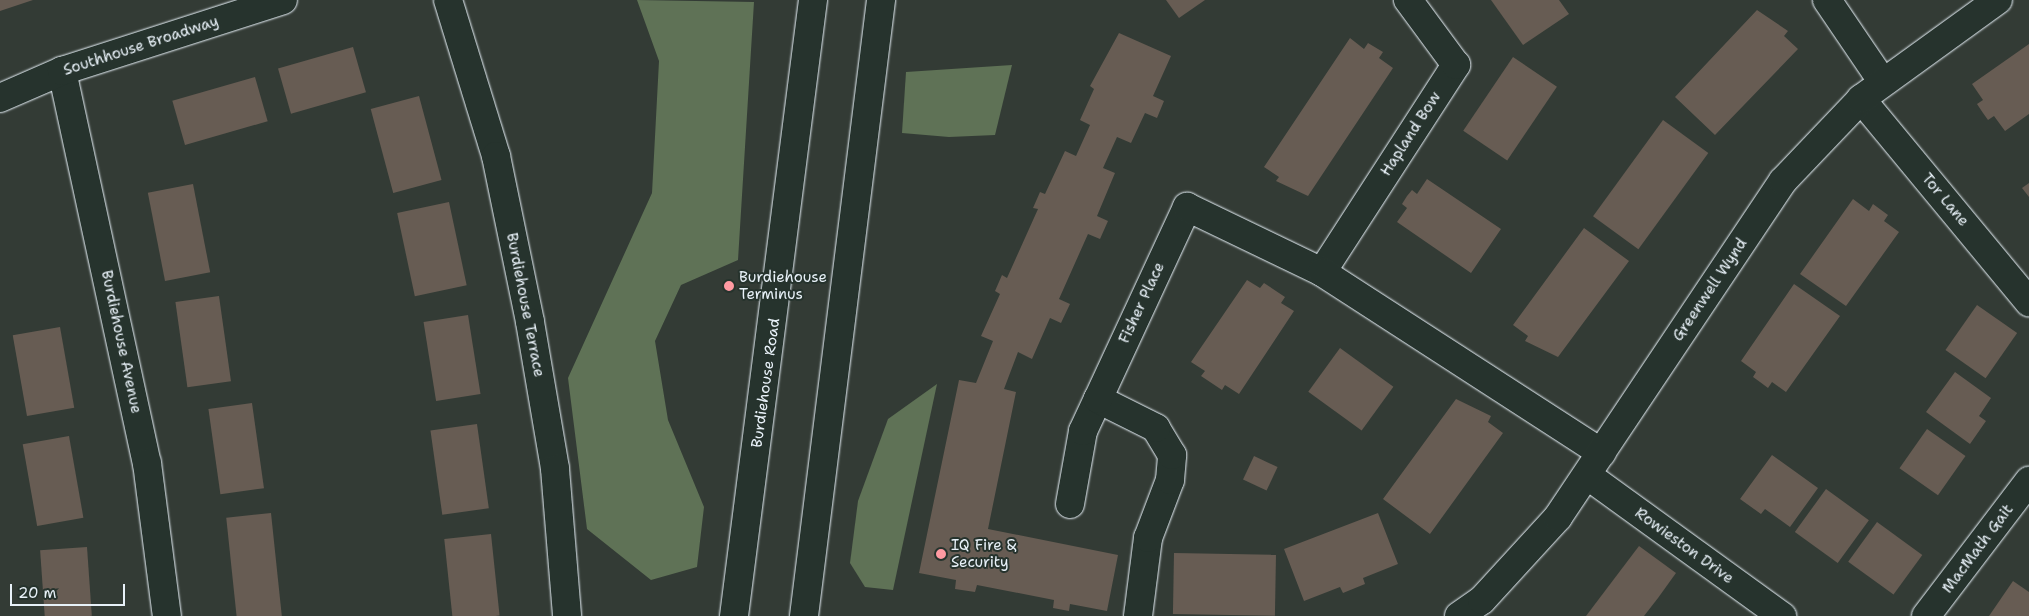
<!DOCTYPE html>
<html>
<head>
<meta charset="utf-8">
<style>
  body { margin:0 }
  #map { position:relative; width:2029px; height:616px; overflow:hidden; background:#333b35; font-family:"Shantell Sans",sans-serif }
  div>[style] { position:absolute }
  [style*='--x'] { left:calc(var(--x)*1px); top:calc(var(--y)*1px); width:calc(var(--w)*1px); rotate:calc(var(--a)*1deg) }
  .green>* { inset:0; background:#5f7256 }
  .building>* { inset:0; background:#675c53; transform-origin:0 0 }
  .roads { filter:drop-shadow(0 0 1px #e8f1f8) drop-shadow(0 0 1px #e8f1f8) }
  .minor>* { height:28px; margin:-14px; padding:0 14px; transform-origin:14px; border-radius:14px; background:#26332d }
  .primary>* { height:28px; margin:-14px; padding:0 14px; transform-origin:14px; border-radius:14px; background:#26332d }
  .dots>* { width:14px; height:14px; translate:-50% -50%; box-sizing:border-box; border:2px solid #26332d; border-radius:50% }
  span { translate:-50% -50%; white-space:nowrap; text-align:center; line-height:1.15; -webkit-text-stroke:4px #26332d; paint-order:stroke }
  .street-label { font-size:15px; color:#e8f1f8 }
  .poi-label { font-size:15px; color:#e8f1f8 }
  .left { translate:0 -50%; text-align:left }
  .scale { position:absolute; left:10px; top:584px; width:115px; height:22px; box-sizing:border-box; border:2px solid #e8f1f8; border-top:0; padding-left:6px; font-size:15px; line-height:18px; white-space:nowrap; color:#e8f1f8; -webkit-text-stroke:4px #26332d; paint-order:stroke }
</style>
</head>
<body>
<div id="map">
  <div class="green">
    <i style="clip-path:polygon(637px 0,754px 2px,738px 260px,681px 285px,655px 341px,668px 420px,704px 507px,697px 567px,651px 580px,587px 529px,568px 378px,652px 193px,659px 61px)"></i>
    <i style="clip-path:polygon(1012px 65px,995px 135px,949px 137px,902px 133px,906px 72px)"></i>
    <i style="clip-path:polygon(937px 384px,893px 590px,865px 587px,850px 563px,858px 501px,888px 419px)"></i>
  </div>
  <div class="building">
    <i style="clip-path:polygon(0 0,33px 0,0 11px)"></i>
    <i style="clip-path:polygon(1166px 0,1205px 0,1179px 18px)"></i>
    <i style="clip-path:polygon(1491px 0,1559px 0,1569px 14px,1523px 45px)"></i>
    <i style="clip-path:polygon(1757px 10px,1788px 31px,1784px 36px,1798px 49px,1715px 135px,1675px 97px)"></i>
    <i style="clip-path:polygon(1119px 33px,1171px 56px,1153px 96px,1164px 101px,1157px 118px,1145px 113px,1131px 143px,1117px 137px,1103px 168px,1115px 173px,1097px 216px,1108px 221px,1100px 239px,1088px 234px,1059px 299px,1070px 304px,1061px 323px,1050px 318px,1032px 359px,1018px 352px,1004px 389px,1016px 392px,988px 529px,1118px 555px,1107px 611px,1070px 604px,1069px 611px,1053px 608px,1054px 600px,977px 585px,975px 592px,955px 589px,956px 580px,919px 573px,959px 380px,976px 383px,993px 341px,981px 336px,1000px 294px,995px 291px,1002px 275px,1007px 278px,1038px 209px,1033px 208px,1040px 192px,1045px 194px,1065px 151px,1076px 156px,1090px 125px,1080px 120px,1094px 89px,1090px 86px)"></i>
    <i style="clip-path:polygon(1350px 38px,1364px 49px,1368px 43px,1383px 52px,1379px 58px,1393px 68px,1308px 196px,1276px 181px,1279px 177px,1264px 167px)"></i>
    <i style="clip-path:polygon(2029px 44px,2029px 114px,2005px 131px,1994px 116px,1988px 120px,1983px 113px,1977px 104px,1983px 100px,1972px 84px)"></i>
    <i style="left:353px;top:47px;width:47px;height:78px;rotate:74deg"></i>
    <i style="left:1513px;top:57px;width:53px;height:89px;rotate:34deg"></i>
    <i style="left:255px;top:77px;width:46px;height:86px;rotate:74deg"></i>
    <i style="left:419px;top:96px;width:87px;height:50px;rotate:75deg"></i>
    <i style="left:1663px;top:120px;width:56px;height:119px;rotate:36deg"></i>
    <i style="clip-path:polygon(1427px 179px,1501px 229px,1471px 273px,1397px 222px,1407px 208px,1402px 204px,1407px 196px,1412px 190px,1417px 194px)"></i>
    <i style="clip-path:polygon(2029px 183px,2029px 197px,2022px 188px)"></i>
    <i style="left:193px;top:184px;width:90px;height:46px;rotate:79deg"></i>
    <i style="clip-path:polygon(1853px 199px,1869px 211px,1873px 204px,1888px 215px,1884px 221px,1899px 232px,1846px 306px,1800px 274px)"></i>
    <i style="left:449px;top:202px;width:85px;height:53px;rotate:78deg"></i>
    <i style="clip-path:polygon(1584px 228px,1629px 261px,1558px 357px,1525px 341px,1528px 336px,1513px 325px)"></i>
    <i style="clip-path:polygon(1247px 280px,1260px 288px,1264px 283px,1285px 297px,1281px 303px,1294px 311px,1239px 394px,1225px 385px,1222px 390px,1201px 376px,1205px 371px,1191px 362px)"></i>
    <i style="clip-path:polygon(1794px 284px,1840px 316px,1786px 392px,1772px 382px,1768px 388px,1760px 382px,1753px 377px,1756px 372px,1741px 361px)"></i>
    <i style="left:219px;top:296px;width:86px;height:44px;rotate:82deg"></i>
    <i style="left:1977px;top:305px;width:49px;height:55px;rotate:35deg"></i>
    <i style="left:468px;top:315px;width:80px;height:45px;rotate:81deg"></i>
    <i style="left:60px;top:327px;width:82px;height:48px;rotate:80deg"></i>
    <i style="left:1340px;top:348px;width:66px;height:54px;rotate:36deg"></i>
    <i style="clip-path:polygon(1955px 372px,1991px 398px,1979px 416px,1986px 421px,1970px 444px,1926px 412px)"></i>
    <i style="clip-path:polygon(1456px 399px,1491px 416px,1488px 422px,1503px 433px,1430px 534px,1383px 499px)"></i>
    <i style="left:252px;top:403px;width:86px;height:44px;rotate:82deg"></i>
    <i style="left:477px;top:424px;width:85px;height:47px;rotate:82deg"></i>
    <i style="left:1927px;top:429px;width:47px;height:48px;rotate:35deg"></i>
    <i style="left:69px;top:436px;width:83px;height:47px;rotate:80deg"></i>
    <i style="clip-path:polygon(1772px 455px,1818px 488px,1790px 527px,1765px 509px,1761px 514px,1740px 499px)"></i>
    <i style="left:1254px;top:456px;width:26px;height:26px;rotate:25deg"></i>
    <i style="left:1826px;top:489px;width:53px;height:53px;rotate:36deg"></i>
    <i style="left:271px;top:513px;width:104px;height:45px;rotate:84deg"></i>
    <i style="clip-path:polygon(1378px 513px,1398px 564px,1363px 578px,1365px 584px,1343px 593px,1340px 587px,1304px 601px,1284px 549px)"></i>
    <i style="left:1877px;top:522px;width:56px;height:49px;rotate:36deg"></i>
    <i style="left:491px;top:534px;width:82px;height:47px;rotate:84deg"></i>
    <i style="clip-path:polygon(1639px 546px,1676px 573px,1658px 598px,1644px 616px,1586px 616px)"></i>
    <i style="left:87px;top:547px;width:69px;height:47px;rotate:86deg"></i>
    <i style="left:1174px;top:553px;width:102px;height:61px;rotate:1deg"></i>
    <i style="clip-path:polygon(2013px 581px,2029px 592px,2029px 616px,1989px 616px)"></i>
  </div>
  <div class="roads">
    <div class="minor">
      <i style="--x:448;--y:0;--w:163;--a:72.9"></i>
      <i style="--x:496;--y:156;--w:169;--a:78.4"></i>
      <i style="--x:530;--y:322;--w:149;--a:80.3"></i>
      <i style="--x:555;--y:469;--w:147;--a:85.3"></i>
      <i style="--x:1827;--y:0;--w:98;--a:55.8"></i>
      <i style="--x:62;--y:71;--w:401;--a:77.8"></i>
      <i style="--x:147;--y:463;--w:154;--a:82.6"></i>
      <i style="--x:0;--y:98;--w:68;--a:-23.5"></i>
      <i style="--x:62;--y:71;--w:232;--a:-17.8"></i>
      <i style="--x:1861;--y:99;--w:264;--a:50.4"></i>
      <i style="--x:1322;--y:272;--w:247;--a:-57.1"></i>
      <i style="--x:1456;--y:65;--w:81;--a:-126.4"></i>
      <i style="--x:1587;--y:475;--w:241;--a:35.9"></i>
      <i style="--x:1070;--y:504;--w:74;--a:-79.9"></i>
      <i style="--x:1083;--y:431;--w:35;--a:-65"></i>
      <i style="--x:1138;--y:616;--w:79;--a:-82.7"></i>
      <i style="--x:1148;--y:538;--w:62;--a:-69.2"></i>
      <i style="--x:1170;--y:480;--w:25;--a:-85"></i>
      <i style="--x:1172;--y:455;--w:31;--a:-121"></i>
      <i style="--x:1156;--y:428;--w:65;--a:-153.4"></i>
      <i style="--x:1098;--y:399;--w:212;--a:-65.1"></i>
      <i style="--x:1187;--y:207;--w:150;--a:25.7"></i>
      <i style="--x:1322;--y:272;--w:333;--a:32.9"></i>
      <i style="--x:1459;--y:616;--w:28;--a:-35"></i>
      <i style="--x:1482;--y:600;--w:113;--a:-47.5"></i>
      <i style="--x:1558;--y:517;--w:404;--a:-56.2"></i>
      <i style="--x:1783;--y:181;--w:113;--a:-46.4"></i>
      <i style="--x:1861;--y:99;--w:169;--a:-35.9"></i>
      <i style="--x:1926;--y:616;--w:170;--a:-52.7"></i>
    </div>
    <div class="primary">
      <i style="--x:734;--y:616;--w:621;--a:-82.69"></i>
      <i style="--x:804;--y:616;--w:621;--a:-82.87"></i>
    </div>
  </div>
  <div class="dots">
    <i style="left:729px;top:286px;background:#ff9aa2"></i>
    <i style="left:941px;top:554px;background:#ff9aa2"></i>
  </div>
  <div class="street-label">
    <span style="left:141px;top:46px;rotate:-18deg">Southhouse Broadway</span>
    <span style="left:1411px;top:134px;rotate:-57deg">Hapland Bow</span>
    <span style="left:1945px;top:200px;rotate:50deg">Tor Lane</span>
    <span style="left:1710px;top:290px;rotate:-56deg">Greenwell Wynd</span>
    <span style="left:1142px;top:303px;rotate:-65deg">Fisher Place</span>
    <span style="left:525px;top:305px;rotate:79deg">Burdiehouse Terrace</span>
    <span style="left:121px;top:342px;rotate:78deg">Burdiehouse Avenue</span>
    <span style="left:766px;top:383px;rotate:-82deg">Burdiehouse Road</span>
    <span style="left:1684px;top:546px;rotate:36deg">Rowieston Drive</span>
    <span style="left:1978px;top:549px;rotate:-53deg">MacMath Gait</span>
  </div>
  <div class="poi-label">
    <span class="left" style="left:739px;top:286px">Burdiehouse<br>Terminus</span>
    <span class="left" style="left:951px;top:554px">IQ Fire &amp;<br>Security</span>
  </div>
  <div class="scale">20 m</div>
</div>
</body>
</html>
